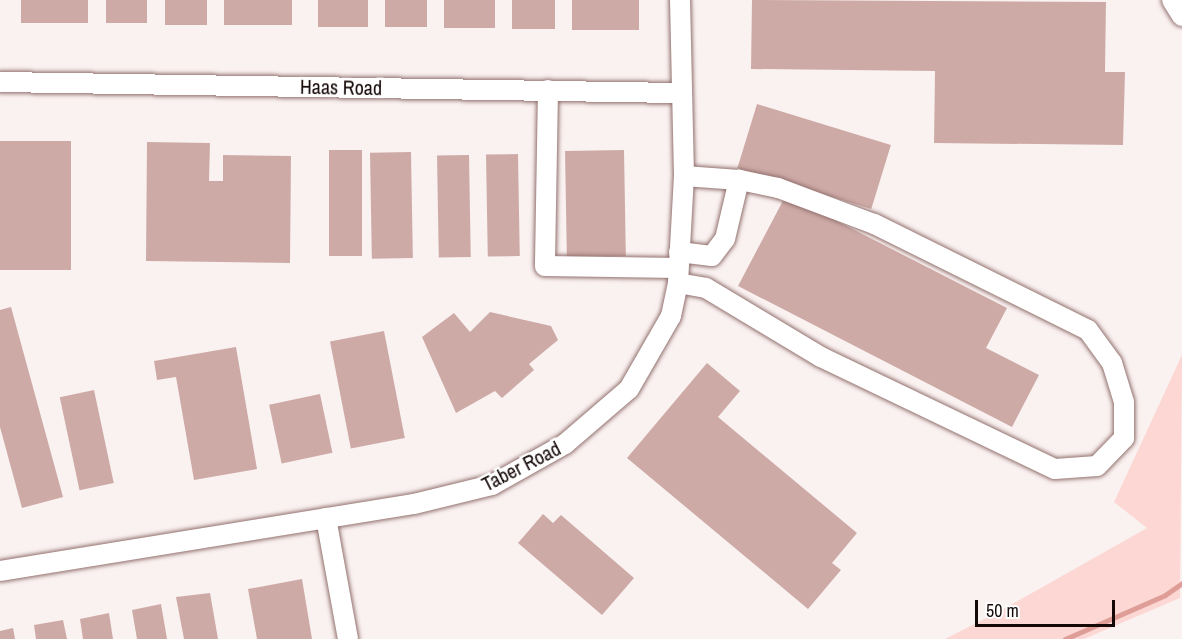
<!DOCTYPE html>
<html>
<head>
<meta charset="utf-8">
<style>
  body { margin:0 }
  #map { position:relative; width:1182px; height:639px; overflow:hidden; background:#faf2f1; font-family:"Archivo Narrow",sans-serif }
  div>[style] { position:absolute }
  [style*='--x'] { left:calc(var(--x)*1px); top:calc(var(--y)*1px); width:calc(var(--w)*1px); rotate:calc(var(--a)*1deg) }
  .green>* { inset:0; background:#fcd7d3 }
  .stream>* { height:5px; margin:-2.5px; padding:0 2.5px; transform-origin:2.5px; border-radius:2.5px; background:#df9d98 }
  .building>* { inset:0; background:#ceaaa7; transform-origin:0 0 }
  .roads { filter:drop-shadow(0 0 2px #92716e) drop-shadow(0 0 2px #92716e) }
  .minor>* { height:20px; margin:-10px; padding:0 10px; transform-origin:10px; border-radius:10px; background:#fff }
  span { translate:-50% -50%; white-space:nowrap; text-align:center; line-height:1.15; -webkit-text-stroke:5px #fff; paint-order:stroke }
  .street-label { font-size:20px; color:#150908 }
  .scale { position:absolute; left:975px; top:600px; width:140px; height:27px; box-sizing:border-box; border:3px solid #150908; border-top:0; padding-left:8px; font-size:18px; line-height:21px; white-space:nowrap; color:#150908; -webkit-text-stroke:4px #fff; paint-order:stroke }
</style>
</head>
<body>
<div id="map">
  <div class="green">
    <i style="clip-path:polygon(1182px 355px,1180px 598px,1084px 639px,945px 639px,1000px 611px,1147px 528px,1114px 502px)"></i>
  </div>
  <div class="stream">
    <i style="--x:1065;--y:639;--w:109;--a:-23.7"></i>
    <i style="--x:1165;--y:595;--w:21;--a:-35"></i>
  </div>
  <div class="building">
    <i style="left:21px;top:0;width:67px;height:23px"></i>
    <i style="left:106px;top:0;width:41px;height:23px"></i>
    <i style="left:165px;top:0;width:42px;height:25px"></i>
    <i style="left:224px;top:0;width:68px;height:25px"></i>
    <i style="left:318px;top:0;width:50px;height:27px"></i>
    <i style="left:385px;top:0;width:42px;height:27px"></i>
    <i style="left:444px;top:0;width:51px;height:28px"></i>
    <i style="left:512px;top:0;width:43px;height:29px"></i>
    <i style="left:572px;top:0;width:67px;height:30px"></i>
    <i style="clip-path:polygon(752px 0,1106px 2px,1105px 72px,1125px 72px,1123px 145px,934px 143px,935px 71px,751px 69px)"></i>
    <i style="left:757px;top:104px;width:140px;height:67px;rotate:17deg"></i>
    <i style="left:0;top:141px;width:71px;height:129px"></i>
    <i style="clip-path:polygon(147px 142px,210px 143px,209px 181px,223px 181px,223px 155px,291px 156px,290px 263px,146px 261px)"></i>
    <i style="left:329px;top:150px;width:33px;height:106px"></i>
    <i style="left:624px;top:150px;width:106px;height:59px;rotate:89deg"></i>
    <i style="left:411px;top:152px;width:106px;height:41px;rotate:89deg"></i>
    <i style="left:518px;top:154px;width:102px;height:32px;rotate:89deg"></i>
    <i style="left:469px;top:155px;width:102px;height:32px;rotate:89deg"></i>
    <i style="clip-path:polygon(786px 195px,1007px 308px,986px 348px,1039px 375px,1012px 427px,738px 286px)"></i>
    <i style="clip-path:polygon(11px 307px,63px 497px,22px 508px,0 427px,0 310px)"></i>
    <i style="clip-path:polygon(490px 312px,551px 326px,558px 340px,529px 364px,534px 370px,502px 398px,495px 391px,456px 413px,422px 337px,454px 313px,470px 332px)"></i>
    <i style="left:384px;top:331px;width:109px;height:55px;rotate:79deg"></i>
    <i style="clip-path:polygon(236px 347px,257px 469px,194px 480px,176px 377px,157px 380px,154px 361px)"></i>
    <i style="clip-path:polygon(707px 363px,740px 391px,718px 417px,857px 533px,832px 563px,841px 570px,808px 609px,627px 458px)"></i>
    <i style="left:94px;top:390px;width:95px;height:35px;rotate:78deg"></i>
    <i style="left:320px;top:394px;width:60px;height:52px;rotate:78deg"></i>
    <i style="clip-path:polygon(543px 514px,553px 523px,561px 515px,634px 578px,602px 615px,518px 543px)"></i>
    <i style="clip-path:polygon(302px 579px,312px 639px,257px 639px,248px 589px)"></i>
    <i style="clip-path:polygon(210px 593px,218px 639px,184px 639px,176px 597px)"></i>
    <i style="clip-path:polygon(161px 604px,167px 639px,137px 639px,132px 610px)"></i>
    <i style="clip-path:polygon(109px 613px,113px 639px,83px 639px,80px 619px)"></i>
    <i style="clip-path:polygon(63px 620px,67px 639px,36px 639px,34px 625px)"></i>
    <i style="clip-path:polygon(13px 628px,15px 639px,0 639px,0 631px)"></i>
  </div>
  <div class="roads">
    <div class="minor">
      <i style="--x:1172;--y:0;--w:19;--a:58"></i>
      <i style="--x:0;--y:82;--w:681;--a:0.93"></i>
      <i style="--x:548;--y:90;--w:176;--a:91"></i>
      <i style="--x:545;--y:266;--w:133;--a:0.9"></i>
      <i style="--x:679;--y:252;--w:33;--a:7"></i>
      <i style="--x:712;--y:256;--w:21;--a:-53"></i>
      <i style="--x:725;--y:239;--w:61;--a:-76.7"></i>
      <i style="--x:678;--y:283;--w:28;--a:10"></i>
      <i style="--x:706;--y:288;--w:134;--a:31"></i>
      <i style="--x:821;--y:357;--w:259;--a:25.6"></i>
      <i style="--x:1055;--y:469;--w:42;--a:-4.1"></i>
      <i style="--x:1097;--y:466;--w:39;--a:-46"></i>
      <i style="--x:1124;--y:438;--w:36;--a:-90"></i>
      <i style="--x:1124;--y:402;--w:41;--a:-107.1"></i>
      <i style="--x:1112;--y:363;--w:41;--a:-126"></i>
      <i style="--x:1088;--y:330;--w:239;--a:-153.6"></i>
      <i style="--x:874;--y:224;--w:103;--a:-159.4"></i>
      <i style="--x:778;--y:188;--w:40;--a:-168"></i>
      <i style="--x:739;--y:180;--w:55;--a:-175.8"></i>
      <i style="--x:326;--y:518;--w:123;--a:79.7"></i>
      <i style="--x:0;--y:571;--w:419;--a:-9.2"></i>
      <i style="--x:414;--y:504;--w:80;--a:-13.7"></i>
      <i style="--x:492;--y:485;--w:84;--a:-29.3"></i>
      <i style="--x:565;--y:444;--w:84;--a:-40.7"></i>
      <i style="--x:629;--y:389;--w:84;--a:-60.1"></i>
      <i style="--x:671;--y:316;--w:34;--a:-78"></i>
      <i style="--x:678;--y:283;--w:107;--a:-86.8"></i>
      <i style="--x:684;--y:176;--w:176;--a:-91.3"></i>
    </div>
  </div>
  <div class="street-label">
    <span style="left:341px;top:87px;rotate:1deg">Haas Road</span>
    <span style="left:521px;top:466px;rotate:-27deg">Taber Road</span>
  </div>
  <div class="scale">50 m</div>
</div>
</body>
</html>
